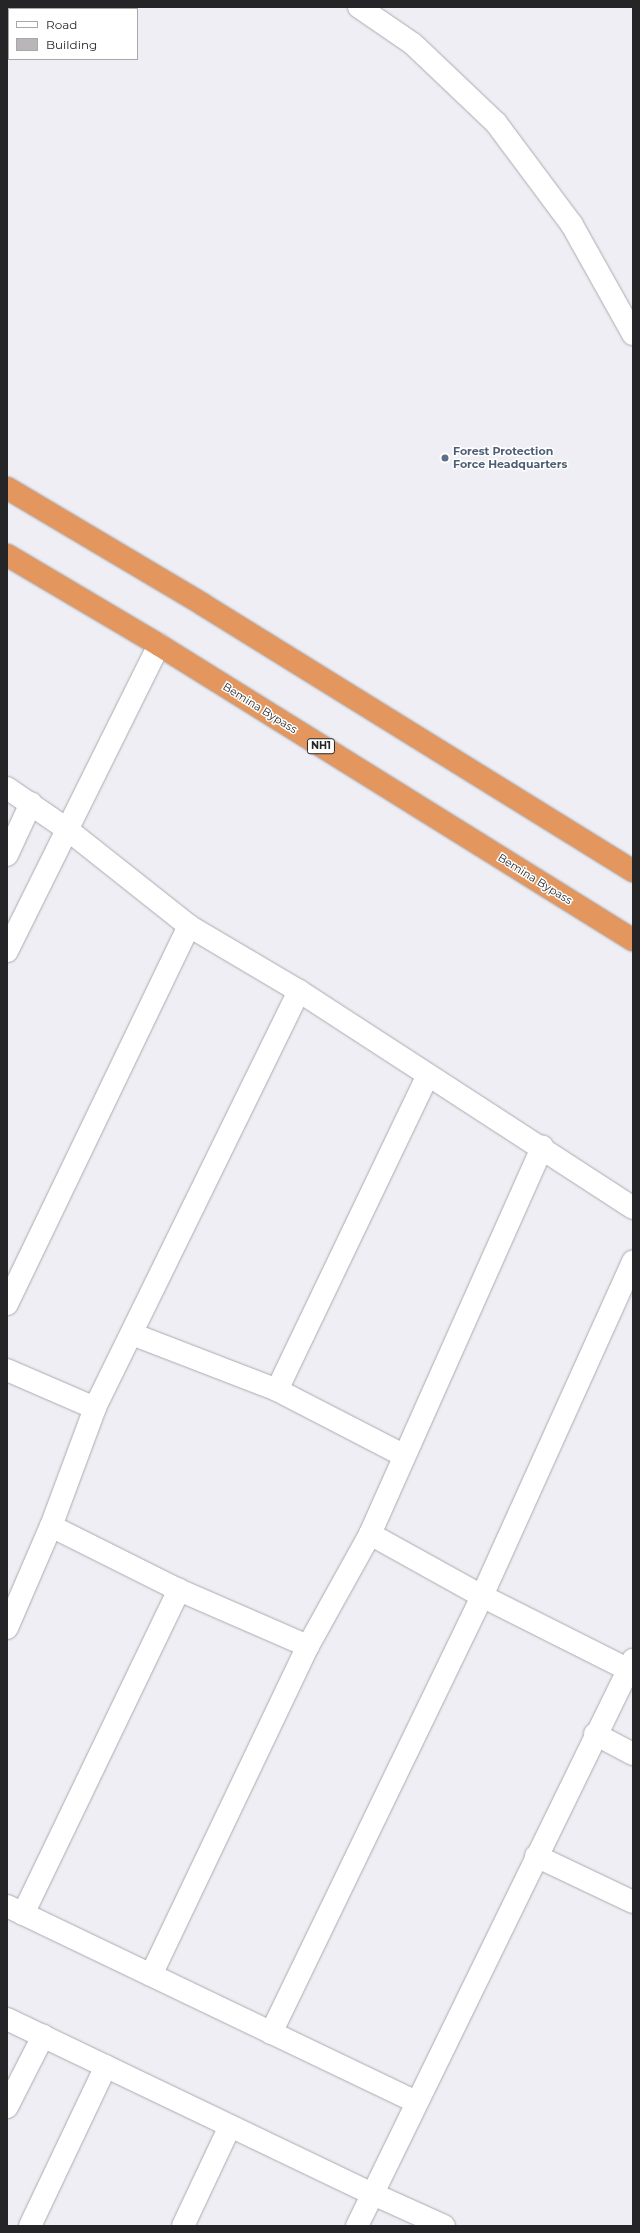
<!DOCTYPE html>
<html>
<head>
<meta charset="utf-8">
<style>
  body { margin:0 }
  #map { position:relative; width:640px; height:2233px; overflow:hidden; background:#eeeef4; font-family:Montserrat,sans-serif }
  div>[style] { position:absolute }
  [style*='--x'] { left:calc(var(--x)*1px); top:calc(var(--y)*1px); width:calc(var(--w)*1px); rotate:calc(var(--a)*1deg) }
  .building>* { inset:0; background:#bab5b8 }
  .roads { filter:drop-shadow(0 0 1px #aaabb0) drop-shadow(0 0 1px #aaabb0) }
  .minor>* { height:22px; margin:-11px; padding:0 11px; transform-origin:11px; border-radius:11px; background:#fff }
  .trunk>* { height:22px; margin:-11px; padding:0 11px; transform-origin:11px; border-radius:11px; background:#e3965e }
  .dots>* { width:11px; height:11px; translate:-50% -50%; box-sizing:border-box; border:2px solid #fff; border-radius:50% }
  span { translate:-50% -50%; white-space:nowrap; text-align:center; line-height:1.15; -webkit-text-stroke:3px #fff; paint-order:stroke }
  .shield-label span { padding:1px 3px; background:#fff; border:1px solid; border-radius:3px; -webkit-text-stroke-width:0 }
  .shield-label { font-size:10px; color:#252527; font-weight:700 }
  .service-label { font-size:11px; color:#4e5e75; font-weight:700 }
  .left { translate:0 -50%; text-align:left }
  .street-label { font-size:11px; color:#252527 }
  .frame { position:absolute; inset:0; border:8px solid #252527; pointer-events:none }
  .legend { position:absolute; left:8px; top:8px; width:130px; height:52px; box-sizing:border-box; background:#fff; border:1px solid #a8a8a9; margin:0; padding:5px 7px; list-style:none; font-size:12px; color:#252527 }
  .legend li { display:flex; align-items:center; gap:8px; height:20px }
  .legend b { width:20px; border:1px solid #a8a8a9 }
</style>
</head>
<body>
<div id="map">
  <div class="building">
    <i style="clip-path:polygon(7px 7px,73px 7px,9px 9px,9px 30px)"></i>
  </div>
  <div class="roads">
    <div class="minor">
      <i style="--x:359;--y:7;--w:65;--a:34.4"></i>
      <i style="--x:413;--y:44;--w:115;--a:43.6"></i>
      <i style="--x:496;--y:123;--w:127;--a:53.3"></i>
      <i style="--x:572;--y:225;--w:125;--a:60.8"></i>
      <i style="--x:7;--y:788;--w:74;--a:34.5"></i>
      <i style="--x:68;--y:830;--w:154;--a:38.4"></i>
      <i style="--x:189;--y:926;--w:128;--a:30.6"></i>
      <i style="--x:299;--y:991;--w:398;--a:33"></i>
      <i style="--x:7;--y:855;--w:57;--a:-65.2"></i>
      <i style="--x:7;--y:951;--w:342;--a:-63.6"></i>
      <i style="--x:299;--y:991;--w:464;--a:116.1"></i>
      <i style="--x:95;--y:1408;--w:126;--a:110.4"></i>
      <i style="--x:51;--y:1526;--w:143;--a:26.6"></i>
      <i style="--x:179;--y:1590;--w:141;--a:23.5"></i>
      <i style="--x:308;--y:1646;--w:128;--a:-61"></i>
      <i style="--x:370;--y:1534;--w:424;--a:-66"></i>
      <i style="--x:7;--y:1304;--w:420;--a:-64.3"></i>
      <i style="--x:132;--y:1334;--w:155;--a:21.1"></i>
      <i style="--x:277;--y:1390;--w:142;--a:27.3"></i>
      <i style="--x:7;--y:1370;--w:96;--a:23.4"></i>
      <i style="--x:277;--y:1390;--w:349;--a:-64.4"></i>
      <i style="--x:370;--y:1534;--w:128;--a:29"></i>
      <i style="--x:482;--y:1596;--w:165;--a:26.7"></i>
      <i style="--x:7;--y:1628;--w:111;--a:-66.7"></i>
      <i style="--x:595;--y:1734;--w:43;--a:27.8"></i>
      <i style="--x:536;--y:1856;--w:107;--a:25.4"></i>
      <i style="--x:7;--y:1906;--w:454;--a:25.6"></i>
      <i style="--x:23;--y:1914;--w:360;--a:-64.3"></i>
      <i style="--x:151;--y:1975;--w:365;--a:-64.5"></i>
      <i style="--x:7;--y:2019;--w:406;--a:25.6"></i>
      <i style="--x:373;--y:2194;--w:78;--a:24.3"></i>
      <i style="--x:271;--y:2033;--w:485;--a:-64.2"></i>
      <i style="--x:482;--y:1596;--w:367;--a:-65.7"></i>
      <i style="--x:7;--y:2107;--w:80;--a:-63.1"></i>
      <i style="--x:30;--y:2226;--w:177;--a:-64.6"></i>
      <i style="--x:183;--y:2226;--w:110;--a:-64.8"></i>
      <i style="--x:357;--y:2226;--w:630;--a:-64"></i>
    </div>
    <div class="trunk">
      <i style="--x:7;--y:488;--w:227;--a:30.7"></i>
      <i style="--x:202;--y:604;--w:507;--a:31.78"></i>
      <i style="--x:7;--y:555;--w:177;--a:30.6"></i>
      <i style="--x:159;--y:645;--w:558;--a:31.9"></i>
    </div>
  </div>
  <div class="dots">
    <i style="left:445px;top:458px;background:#5c6f8a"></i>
  </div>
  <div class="shield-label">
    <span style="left:321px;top:746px">NH1</span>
  </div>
  <div class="service-label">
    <span class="left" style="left:453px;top:458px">Forest Protection<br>Force Headquarters</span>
  </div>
  <div class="street-label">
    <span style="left:260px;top:708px;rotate:32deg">Bemina Bypass</span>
    <span style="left:535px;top:879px;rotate:32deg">Bemina Bypass</span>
  </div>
  <div class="frame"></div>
  <ul class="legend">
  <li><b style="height:5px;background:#fff"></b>Road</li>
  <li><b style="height:11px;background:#bab5b8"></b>Building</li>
  </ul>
</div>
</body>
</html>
